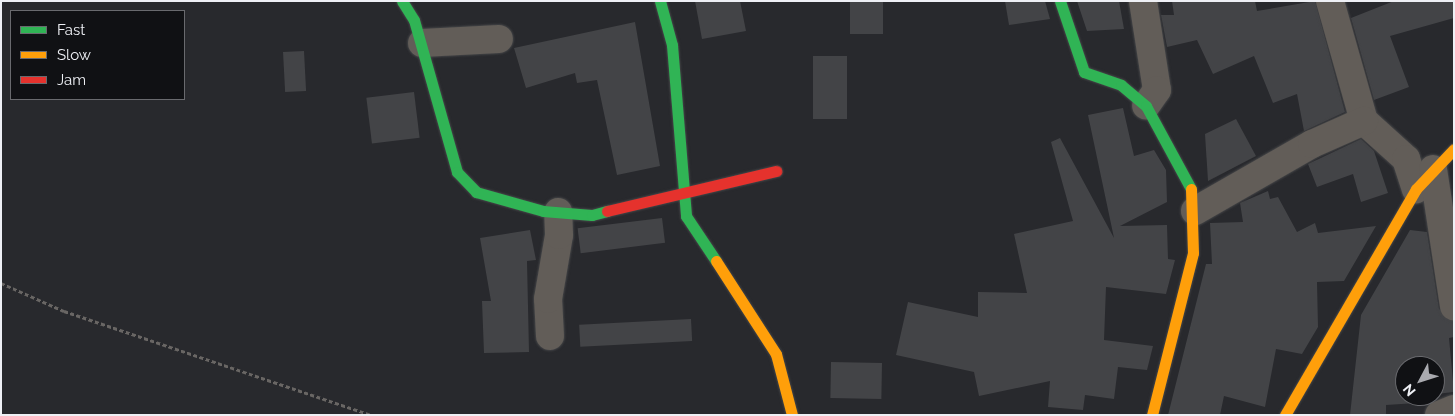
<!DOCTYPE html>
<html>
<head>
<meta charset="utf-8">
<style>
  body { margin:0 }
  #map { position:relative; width:1455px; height:416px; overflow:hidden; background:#28292d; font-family:Raleway,sans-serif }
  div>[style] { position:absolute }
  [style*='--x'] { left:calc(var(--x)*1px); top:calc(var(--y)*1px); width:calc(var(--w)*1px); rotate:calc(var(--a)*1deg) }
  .building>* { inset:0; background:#434447; transform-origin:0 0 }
  .path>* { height:3px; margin-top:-1.5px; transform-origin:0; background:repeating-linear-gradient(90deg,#696664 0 4px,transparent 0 6.5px) }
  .roads { filter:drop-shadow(0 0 1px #454648) drop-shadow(0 0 1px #454648) }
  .street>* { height:28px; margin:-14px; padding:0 14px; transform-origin:14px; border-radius:14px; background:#625d58 }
  .fast>* { height:11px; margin:-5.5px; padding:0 5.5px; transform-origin:5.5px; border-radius:5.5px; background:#30b455 }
  .slow>* { height:11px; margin:-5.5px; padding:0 5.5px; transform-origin:5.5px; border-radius:5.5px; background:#ff9f0a }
  .jam>* { height:11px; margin:-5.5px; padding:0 5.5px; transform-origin:5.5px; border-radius:5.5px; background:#e5322d }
  span { translate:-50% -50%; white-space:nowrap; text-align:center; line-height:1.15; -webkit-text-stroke:4.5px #101114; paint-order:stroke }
  .frame { position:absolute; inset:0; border:2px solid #eef0f5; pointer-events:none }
  .legend { position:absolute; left:10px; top:10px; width:175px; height:90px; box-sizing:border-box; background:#101114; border:1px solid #696a6e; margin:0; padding:6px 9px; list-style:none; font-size:15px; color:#eef0f5 }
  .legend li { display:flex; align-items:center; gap:10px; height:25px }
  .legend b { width:25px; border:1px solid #696a6e }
  .north { position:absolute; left:1395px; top:356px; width:50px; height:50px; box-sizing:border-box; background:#101114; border:1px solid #696a6e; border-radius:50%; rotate:230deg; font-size:14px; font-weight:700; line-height:20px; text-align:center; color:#eef0f5 }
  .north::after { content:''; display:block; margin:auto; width:18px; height:22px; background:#a9aaaf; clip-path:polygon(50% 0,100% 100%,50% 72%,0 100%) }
</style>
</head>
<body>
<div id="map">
  <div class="building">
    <i style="clip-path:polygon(695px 1px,740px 1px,746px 31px,702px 39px)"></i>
    <i style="left:850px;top:1px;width:33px;height:33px"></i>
    <i style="clip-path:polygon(1005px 1px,1045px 1px,1050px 19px,1009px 25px)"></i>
    <i style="clip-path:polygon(1077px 1px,1119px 1px,1124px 29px,1087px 31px)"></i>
    <i style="clip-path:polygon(1172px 1px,1255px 1px,1257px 11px,1315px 1px,1345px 112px,1304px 131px,1297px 94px,1273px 103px,1254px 56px,1213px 74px,1197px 40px,1167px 47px,1161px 15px,1174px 15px)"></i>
    <i style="clip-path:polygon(1394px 1px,1454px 1px,1454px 18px,1390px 36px,1409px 87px,1374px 100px,1351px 18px)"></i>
    <i style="clip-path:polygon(635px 22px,660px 166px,617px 175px,597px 80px,577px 83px,575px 73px,526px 88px,514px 48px)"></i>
    <i style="left:304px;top:51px;width:40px;height:21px;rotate:87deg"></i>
    <i style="left:847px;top:56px;width:63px;height:34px;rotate:90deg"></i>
    <i style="left:414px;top:92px;width:46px;height:48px;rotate:83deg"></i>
    <i style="clip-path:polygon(1123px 108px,1134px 156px,1154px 150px,1166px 170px,1167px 202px,1120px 226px,1167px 225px,1168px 259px,1175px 260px,1166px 294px,1106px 287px,1104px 340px,1153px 346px,1147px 370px,1118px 367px,1114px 399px,1085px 395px,1083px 410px,1048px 407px,1050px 381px,979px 396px,974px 372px,896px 355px,908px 302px,978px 317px,978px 292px,1027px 293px,1014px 234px,1073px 221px,1051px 142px,1060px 138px,1114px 238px,1088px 115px)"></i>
    <i style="clip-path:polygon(1236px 119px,1256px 156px,1208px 181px,1205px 134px)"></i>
    <i style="clip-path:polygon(1361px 139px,1374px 151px,1388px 193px,1361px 202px,1353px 174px,1317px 187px,1308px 164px)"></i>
    <i style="clip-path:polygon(1268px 191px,1270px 199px,1278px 197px,1297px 232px,1315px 223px,1318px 233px,1376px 226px,1344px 281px,1317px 282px,1318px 327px,1302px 354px,1276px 349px,1265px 407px,1224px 396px,1220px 415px,1168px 415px,1206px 264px,1212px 264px,1210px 223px,1243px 222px,1240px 203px)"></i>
    <i style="left:662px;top:218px;width:25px;height:85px;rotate:83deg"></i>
    <i style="clip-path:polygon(530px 230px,536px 260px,527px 261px,529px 352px,484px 353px,482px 301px,491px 301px,480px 238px)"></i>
    <i style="clip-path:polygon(evenodd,1410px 230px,1427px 232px,1439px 309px,1454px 321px,1454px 337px,1449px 338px,1454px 392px,1436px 394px,1432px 402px,1386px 405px,1386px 415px,1350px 415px,1361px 315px,1410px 230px,1405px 366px,1435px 366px,1435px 396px,1405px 396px,1405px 366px)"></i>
    <i style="left:691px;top:319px;width:22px;height:112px;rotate:87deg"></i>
    <i style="left:831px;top:362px;width:51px;height:36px;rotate:1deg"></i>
  </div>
  <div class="path">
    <i style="--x:1;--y:283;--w:69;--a:24"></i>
    <i style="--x:64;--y:311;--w:324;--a:18.7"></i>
  </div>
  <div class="roads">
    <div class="street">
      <i style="--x:1143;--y:1;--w:90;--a:81.1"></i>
      <i style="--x:1157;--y:90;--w:19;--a:125"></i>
      <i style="--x:1330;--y:1;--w:125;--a:74.2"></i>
      <i style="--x:1364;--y:121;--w:57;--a:42.1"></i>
      <i style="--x:1406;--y:159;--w:32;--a:72"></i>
      <i style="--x:422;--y:43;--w:77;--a:-3"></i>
      <i style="--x:1433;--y:169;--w:139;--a:81.3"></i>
      <i style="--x:1195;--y:211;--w:135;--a:-29.8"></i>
      <i style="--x:1312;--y:144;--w:57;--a:-23.9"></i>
      <i style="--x:550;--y:336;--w:37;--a:-93"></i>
      <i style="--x:548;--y:299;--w:65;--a:-80.2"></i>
      <i style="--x:559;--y:235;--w:23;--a:-92"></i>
      <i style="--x:1439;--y:415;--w:16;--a:-22"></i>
    </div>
    <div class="fast">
      <i style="--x:402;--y:1;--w:22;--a:58"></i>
      <i style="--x:414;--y:20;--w:158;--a:74.2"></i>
      <i style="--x:457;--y:172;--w:28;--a:46"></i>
      <i style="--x:476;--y:192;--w:70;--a:15.8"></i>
      <i style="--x:543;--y:211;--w:49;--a:4.7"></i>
      <i style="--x:592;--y:215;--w:16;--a:-15"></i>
      <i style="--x:660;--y:1;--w:46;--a:74.7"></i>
      <i style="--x:672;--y:45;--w:172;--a:85.3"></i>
      <i style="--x:686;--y:216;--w:54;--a:56.3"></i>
      <i style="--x:1060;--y:1;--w:75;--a:71.3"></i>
      <i style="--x:1084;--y:72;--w:39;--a:19"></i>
      <i style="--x:1121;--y:85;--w:33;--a:40"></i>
      <i style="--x:1146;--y:106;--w:94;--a:61.5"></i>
    </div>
    <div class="slow">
      <i style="--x:716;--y:261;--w:111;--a:57.2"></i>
      <i style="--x:776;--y:354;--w:63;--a:75.3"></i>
      <i style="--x:1152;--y:415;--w:167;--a:-75.8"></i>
      <i style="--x:1193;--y:253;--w:64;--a:-91.8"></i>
      <i style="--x:1285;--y:415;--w:261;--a:-59.9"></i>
      <i style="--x:1416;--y:189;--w:55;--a:-46.5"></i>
    </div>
    <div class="jam">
      <i style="--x:607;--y:211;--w:174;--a:-13.3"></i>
    </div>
  </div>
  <div class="frame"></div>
  <ul class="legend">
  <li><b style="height:6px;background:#30b455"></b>Fast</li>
  <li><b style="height:6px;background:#ff9f0a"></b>Slow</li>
  <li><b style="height:6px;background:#e5322d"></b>Jam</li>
  </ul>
  <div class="north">N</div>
</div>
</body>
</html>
